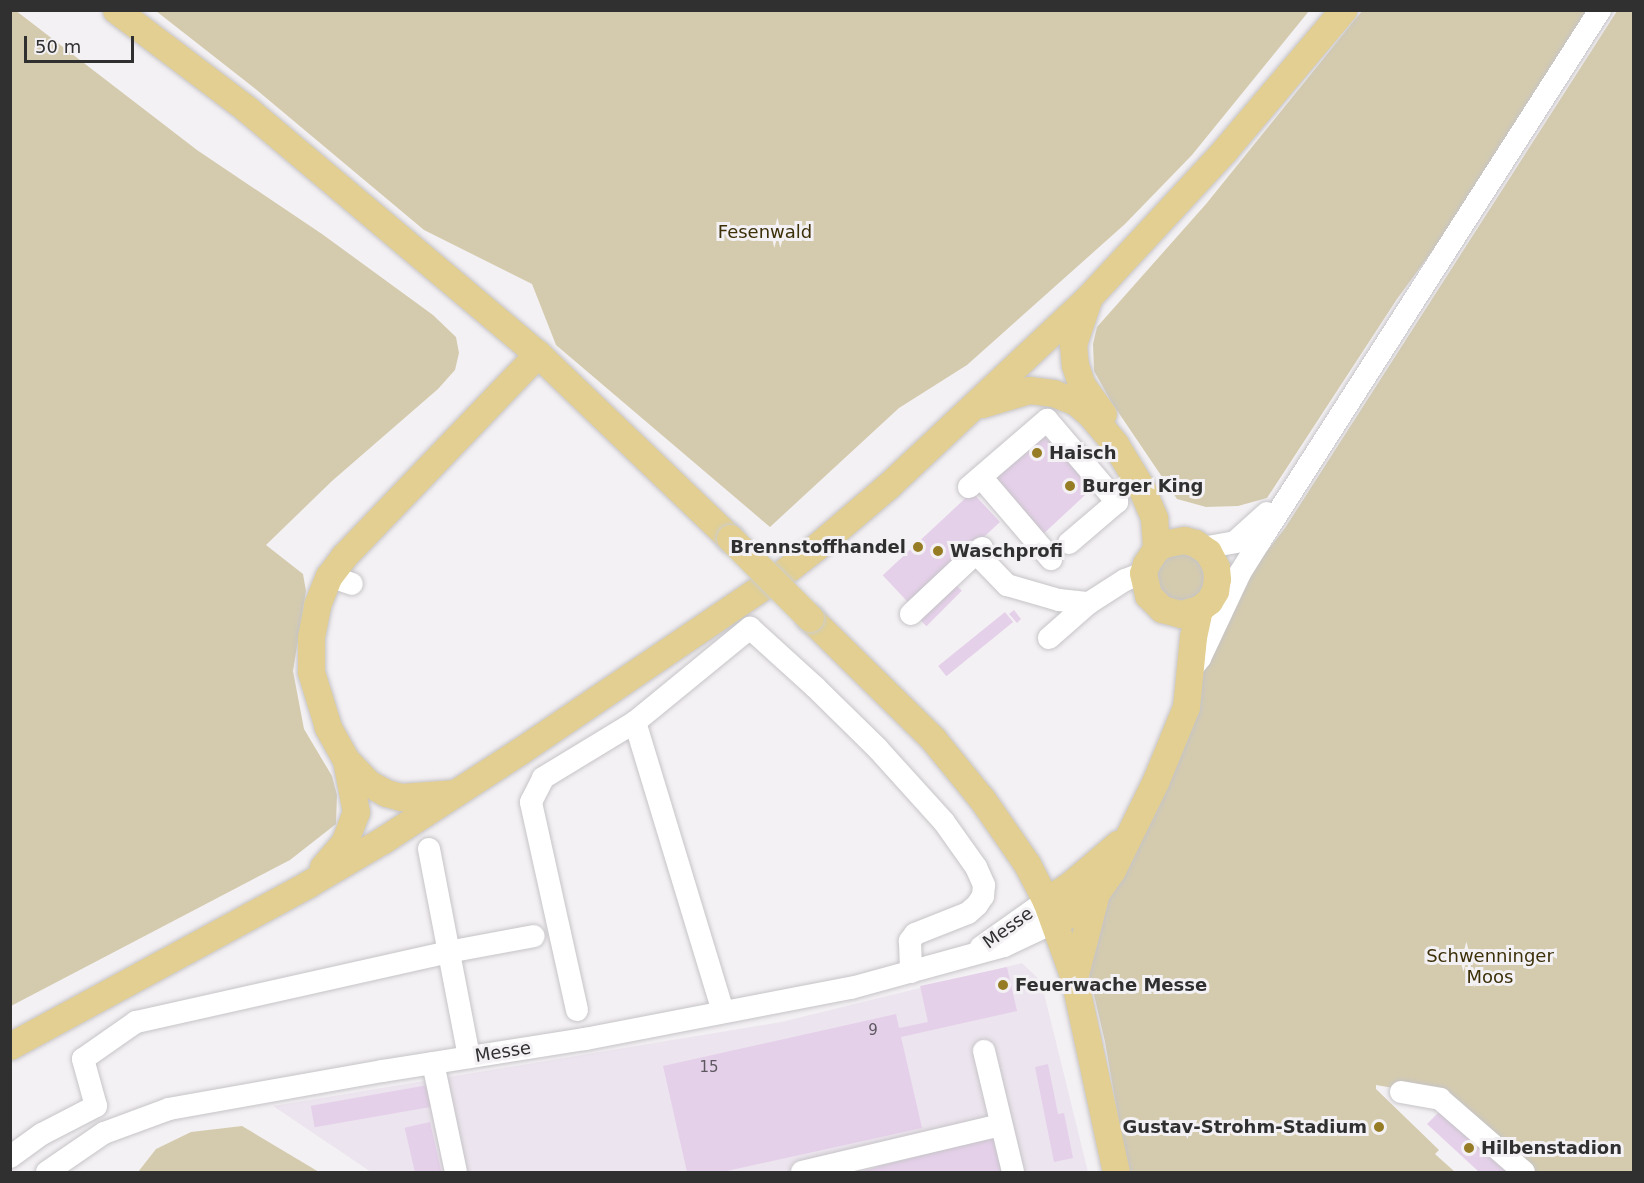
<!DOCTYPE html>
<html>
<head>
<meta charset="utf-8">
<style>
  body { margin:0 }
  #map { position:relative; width:1644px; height:1183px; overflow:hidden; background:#f4f1f4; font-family:"DejaVu Sans",sans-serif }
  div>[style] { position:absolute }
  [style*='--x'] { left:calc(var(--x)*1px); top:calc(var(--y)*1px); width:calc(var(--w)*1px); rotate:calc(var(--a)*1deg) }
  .built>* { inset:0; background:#ece4ee }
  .green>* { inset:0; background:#d4cbaf }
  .building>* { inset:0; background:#e5d0ea; transform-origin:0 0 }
  .roads { filter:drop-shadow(0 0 2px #c6c4c7) drop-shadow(0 0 2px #c6c4c7) }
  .minor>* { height:22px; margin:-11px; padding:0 11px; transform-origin:11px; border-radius:11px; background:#fff }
  .major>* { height:27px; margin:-13.5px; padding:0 13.5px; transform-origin:13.5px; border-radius:13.5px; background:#e2cf91 }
  .bridges { filter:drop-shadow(0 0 2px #cdcdce) drop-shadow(0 0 2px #cdcdce) }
  .major-bridge>* { height:27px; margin:-13.5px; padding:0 13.5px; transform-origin:13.5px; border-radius:13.5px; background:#e2cf91 }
  .dots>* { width:16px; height:16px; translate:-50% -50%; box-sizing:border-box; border:3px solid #f4f1f4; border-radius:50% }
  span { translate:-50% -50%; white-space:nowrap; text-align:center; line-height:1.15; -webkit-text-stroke:6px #f4f1f4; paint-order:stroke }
  .number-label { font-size:15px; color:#5d585f }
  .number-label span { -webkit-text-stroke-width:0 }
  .park-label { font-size:18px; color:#3c3009 }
  .poi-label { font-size:18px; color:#303031; font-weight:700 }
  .left { translate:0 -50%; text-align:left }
  .right { translate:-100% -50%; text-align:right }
  .street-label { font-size:18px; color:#303031 }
  .frame { position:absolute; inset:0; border:12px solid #303031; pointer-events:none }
  .scale { position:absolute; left:24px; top:36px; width:110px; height:27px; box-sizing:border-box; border:3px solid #303031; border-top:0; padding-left:8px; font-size:18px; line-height:21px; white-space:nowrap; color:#303031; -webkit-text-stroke:4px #f4f1f4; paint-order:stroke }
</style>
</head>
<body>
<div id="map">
  <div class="built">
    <i style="clip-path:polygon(1022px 963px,1041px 981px,1088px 1172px,371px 1172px,273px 1106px,781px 1022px)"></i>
  </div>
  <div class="green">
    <i style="clip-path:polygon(15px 10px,197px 150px,322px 234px,433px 315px,456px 337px,459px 353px,455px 370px,438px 389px,332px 481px,266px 545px,303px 574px,306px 591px,293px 671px,304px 729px,332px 776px,337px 795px,336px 824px,290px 860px,11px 1006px,10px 11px)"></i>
    <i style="clip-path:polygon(156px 11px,1309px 11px,1192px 155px,1125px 224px,967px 365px,899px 408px,770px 527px,556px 345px,532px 284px,424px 230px,253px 87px)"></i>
    <i style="clip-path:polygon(1362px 11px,1589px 11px,1489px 174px,1397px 299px,1267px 498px,1238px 506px,1206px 507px,1177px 499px,1112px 403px,1094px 371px,1093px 344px,1097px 327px,1206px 204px)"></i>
    <i style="clip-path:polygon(1617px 11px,1633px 11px,1633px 1172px,1518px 1172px,1417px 1092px,1376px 1085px,1376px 1089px,1439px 1150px,1435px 1154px,1455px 1172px,1125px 1172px,1121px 1133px,1105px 1042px,1088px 969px,1104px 900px,1238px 589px,1285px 528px)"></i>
    <i style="clip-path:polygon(1184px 550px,1205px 565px,1204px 591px,1182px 604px,1159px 593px,1155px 567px,1160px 560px)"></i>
    <i style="clip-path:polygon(242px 1126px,319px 1172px,138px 1172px,156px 1149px,191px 1132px)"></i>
  </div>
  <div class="building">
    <i style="left:1039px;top:430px;width:79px;height:76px;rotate:47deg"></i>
    <i style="left:972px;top:492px;width:41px;height:122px;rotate:47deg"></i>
    <i style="left:954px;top:583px;width:11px;height:50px;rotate:45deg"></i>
    <i style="clip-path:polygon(1014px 610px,1021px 619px,1017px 623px,1009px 614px)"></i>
    <i style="left:1005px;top:612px;width:13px;height:86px;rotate:51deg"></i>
    <i style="clip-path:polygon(1007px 967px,1017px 1011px,901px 1037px,922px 1128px,722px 1172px,687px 1172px,663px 1066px,896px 1014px,899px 1028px,928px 1022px,920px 986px)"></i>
    <i style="clip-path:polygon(1048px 1064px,1058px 1114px,1064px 1113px,1073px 1158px,1054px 1162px,1035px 1067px)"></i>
    <i style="left:428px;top:1085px;width:22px;height:119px;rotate:80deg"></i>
    <i style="clip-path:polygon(1442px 1109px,1510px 1172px,1479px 1172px,1427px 1124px)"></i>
    <i style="left:430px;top:1122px;width:50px;height:26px;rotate:77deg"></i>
    <i style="clip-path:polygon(993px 1136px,1002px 1172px,859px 1172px)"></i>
  </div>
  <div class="roads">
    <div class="minor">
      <i style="--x:981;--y:477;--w:108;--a:49.5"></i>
      <i style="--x:969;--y:487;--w:103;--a:-40.7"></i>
      <i style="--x:1047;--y:420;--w:108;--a:49.5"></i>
      <i style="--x:1117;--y:502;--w:63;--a:139.5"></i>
      <i style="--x:982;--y:548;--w:8;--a:140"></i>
      <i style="--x:976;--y:553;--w:45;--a:45.9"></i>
      <i style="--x:1007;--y:585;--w:54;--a:16.1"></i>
      <i style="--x:1059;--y:600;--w:30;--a:6"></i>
      <i style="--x:1202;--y:548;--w:34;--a:-10"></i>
      <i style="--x:1235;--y:542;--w:43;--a:-42.2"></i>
      <i style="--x:329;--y:576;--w:24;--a:19"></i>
      <i style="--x:911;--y:614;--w:89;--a:-43.2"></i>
      <i style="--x:1049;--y:638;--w:53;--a:-41.2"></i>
      <i style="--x:1089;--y:603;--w:43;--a:-32.6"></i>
      <i style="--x:1125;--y:580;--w:19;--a:-21"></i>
      <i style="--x:1192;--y:668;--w:13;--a:-51"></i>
      <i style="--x:1200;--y:658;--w:94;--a:-64.8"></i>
      <i style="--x:1240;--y:573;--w:38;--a:-58"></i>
      <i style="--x:1260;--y:541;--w:631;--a:-57.37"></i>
      <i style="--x:635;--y:722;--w:302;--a:73.1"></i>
      <i style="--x:429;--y:849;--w:212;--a:79.1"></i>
      <i style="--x:981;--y:947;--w:80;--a:-35.3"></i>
      <i style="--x:577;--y:1010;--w:213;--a:-102.5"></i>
      <i style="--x:531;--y:802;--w:27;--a:-63"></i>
      <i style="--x:543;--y:778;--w:108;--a:-31.3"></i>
      <i style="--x:635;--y:722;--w:149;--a:-39.3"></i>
      <i style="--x:750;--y:628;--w:88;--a:42.2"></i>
      <i style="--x:815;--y:687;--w:88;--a:44.5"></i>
      <i style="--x:878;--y:749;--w:98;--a:47.9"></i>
      <i style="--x:944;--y:822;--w:55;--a:54.6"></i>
      <i style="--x:976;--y:867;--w:20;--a:66"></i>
      <i style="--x:984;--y:885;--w:11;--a:95"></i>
      <i style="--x:983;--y:896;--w:11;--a:124"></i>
      <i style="--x:977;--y:905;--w:12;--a:138"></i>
      <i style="--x:968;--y:913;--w:57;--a:158.4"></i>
      <i style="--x:915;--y:934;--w:9;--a:126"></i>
      <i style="--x:910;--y:941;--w:31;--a:88"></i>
      <i style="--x:984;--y:1051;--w:124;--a:76.5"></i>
      <i style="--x:433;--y:1063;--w:111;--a:78.1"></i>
      <i style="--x:1401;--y:1092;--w:40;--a:10"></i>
      <i style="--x:1440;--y:1099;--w:111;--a:41"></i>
      <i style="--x:10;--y:1157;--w:39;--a:-36"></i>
      <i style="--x:42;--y:1134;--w:61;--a:-27.4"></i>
      <i style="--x:96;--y:1106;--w:49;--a:-105.5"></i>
      <i style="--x:83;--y:1059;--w:65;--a:-34.9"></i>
      <i style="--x:136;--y:1022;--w:320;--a:-12.6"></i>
      <i style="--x:448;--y:952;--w:87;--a:-10.5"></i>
      <i style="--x:47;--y:1172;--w:69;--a:-34.4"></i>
      <i style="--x:104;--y:1133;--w:69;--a:-20.3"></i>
      <i style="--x:169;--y:1109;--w:217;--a:-10.1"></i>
      <i style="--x:383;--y:1071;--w:205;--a:-9"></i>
      <i style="--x:585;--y:1039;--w:271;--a:-10.9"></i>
      <i style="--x:851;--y:988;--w:159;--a:-15.4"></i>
      <i style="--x:1004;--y:946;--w:56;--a:-25.2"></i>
      <i style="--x:802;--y:1172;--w:204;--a:-13.3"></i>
    </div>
    <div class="major">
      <i style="--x:116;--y:10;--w:166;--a:37.1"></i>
      <i style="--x:248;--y:110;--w:379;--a:40.1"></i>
      <i style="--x:538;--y:354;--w:266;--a:43.8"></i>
      <i style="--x:1088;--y:300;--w:46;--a:108.8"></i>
      <i style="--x:1073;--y:344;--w:21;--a:85"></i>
      <i style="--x:1075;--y:365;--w:20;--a:72"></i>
      <i style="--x:1081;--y:384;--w:37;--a:54"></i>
      <i style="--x:982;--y:404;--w:49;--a:-16.6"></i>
      <i style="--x:1029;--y:390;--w:24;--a:7"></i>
      <i style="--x:1053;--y:393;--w:25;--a:21"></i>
      <i style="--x:1076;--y:402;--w:20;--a:41"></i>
      <i style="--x:1091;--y:415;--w:38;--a:50"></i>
      <i style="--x:1115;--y:444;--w:50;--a:58.8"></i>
      <i style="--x:1141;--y:487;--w:34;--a:67"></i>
      <i style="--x:1154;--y:518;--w:31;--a:86"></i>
      <i style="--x:1156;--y:549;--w:18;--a:124"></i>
      <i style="--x:1146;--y:564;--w:9;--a:108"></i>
      <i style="--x:1143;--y:573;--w:23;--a:77"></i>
      <i style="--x:1148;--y:595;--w:20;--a:45"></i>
      <i style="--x:1162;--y:609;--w:20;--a:15"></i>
      <i style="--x:1181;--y:614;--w:19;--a:-16"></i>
      <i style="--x:1199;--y:609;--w:13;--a:-39"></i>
      <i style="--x:1209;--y:601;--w:12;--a:-59"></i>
      <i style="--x:1215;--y:591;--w:12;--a:-81"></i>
      <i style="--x:1217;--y:579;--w:12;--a:-95"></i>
      <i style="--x:1216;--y:567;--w:17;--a:-118"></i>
      <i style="--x:1208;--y:552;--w:16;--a:-145"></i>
      <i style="--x:1195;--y:543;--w:11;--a:-165"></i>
      <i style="--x:1184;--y:540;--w:20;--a:169"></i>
      <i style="--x:1164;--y:544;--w:9;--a:148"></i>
      <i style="--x:810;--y:618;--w:173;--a:44.5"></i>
      <i style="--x:933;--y:739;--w:77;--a:50.8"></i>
      <i style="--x:982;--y:799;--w:79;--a:55.3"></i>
      <i style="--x:1027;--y:864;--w:42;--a:62.8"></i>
      <i style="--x:1046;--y:901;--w:82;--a:70"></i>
      <i style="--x:1074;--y:978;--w:198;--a:77.8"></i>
      <i style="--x:347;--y:761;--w:30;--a:46"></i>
      <i style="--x:368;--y:783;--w:21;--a:29"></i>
      <i style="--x:386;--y:793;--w:16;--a:15"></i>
      <i style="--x:401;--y:797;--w:54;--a:-4.2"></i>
      <i style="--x:323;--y:867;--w:32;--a:-49"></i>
      <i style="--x:344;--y:843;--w:33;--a:-69"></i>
      <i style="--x:356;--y:812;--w:53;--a:-100.9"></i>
      <i style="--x:346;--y:760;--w:38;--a:-119"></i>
      <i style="--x:328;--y:727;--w:58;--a:-107.2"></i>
      <i style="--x:311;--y:672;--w:35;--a:-90"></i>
      <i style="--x:311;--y:637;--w:33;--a:-79"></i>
      <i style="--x:317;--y:605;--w:31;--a:-68"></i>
      <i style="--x:329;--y:576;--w:25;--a:-53"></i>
      <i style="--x:344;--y:556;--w:280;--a:-46.2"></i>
      <i style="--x:1046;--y:901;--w:30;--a:-34"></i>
      <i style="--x:1071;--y:884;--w:62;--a:-40.4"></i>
      <i style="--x:1055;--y:922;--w:25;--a:-29"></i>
      <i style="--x:1077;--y:910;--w:25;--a:-42"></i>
      <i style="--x:1096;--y:893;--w:28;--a:-55"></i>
      <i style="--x:1112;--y:870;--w:100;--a:-63.9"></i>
      <i style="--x:1156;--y:780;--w:79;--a:-67.7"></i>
      <i style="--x:1186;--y:707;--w:70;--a:-84.3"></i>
      <i style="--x:1193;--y:637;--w:29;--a:-78"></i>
      <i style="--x:1074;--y:978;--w:88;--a:-75.5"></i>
      <i style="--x:10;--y:1046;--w:339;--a:-28.5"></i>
      <i style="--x:308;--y:884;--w:87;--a:-30.4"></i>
      <i style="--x:383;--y:840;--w:163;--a:-33"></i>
      <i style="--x:520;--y:751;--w:314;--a:-34.1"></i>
      <i style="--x:780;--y:575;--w:44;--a:-37.6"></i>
      <i style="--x:815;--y:548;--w:97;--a:-40.4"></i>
      <i style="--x:889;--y:485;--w:273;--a:-43.2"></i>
      <i style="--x:1088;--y:298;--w:200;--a:-47.2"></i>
      <i style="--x:1224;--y:151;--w:185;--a:-49.8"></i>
    </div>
  </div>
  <div class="bridges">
    <div class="major-bridge">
      <i style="--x:730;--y:538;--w:113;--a:45"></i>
    </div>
  </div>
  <div class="dots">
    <i style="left:1037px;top:453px;background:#967c24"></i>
    <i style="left:1070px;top:486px;background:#967c24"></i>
    <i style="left:918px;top:547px;background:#967c24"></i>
    <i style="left:938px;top:551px;background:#967c24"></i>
    <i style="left:1003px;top:985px;background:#967c24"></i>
    <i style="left:1379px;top:1127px;background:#967c24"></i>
    <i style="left:1469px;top:1148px;background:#967c24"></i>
  </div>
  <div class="number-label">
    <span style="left:873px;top:1031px">9</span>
    <span style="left:709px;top:1068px">15</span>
  </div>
  <div class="park-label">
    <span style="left:765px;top:232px">Fesenwald</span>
    <span style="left:1490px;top:967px">Schwenninger<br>Moos</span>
  </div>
  <div class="poi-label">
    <span class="left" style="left:1049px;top:453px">Haisch</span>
    <span class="left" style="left:1082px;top:486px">Burger King</span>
    <span class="right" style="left:906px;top:547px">Brennstoffhandel</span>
    <span class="left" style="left:950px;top:551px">Waschprofi</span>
    <span class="left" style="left:1015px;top:985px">Feuerwache Messe</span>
    <span class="right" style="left:1367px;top:1127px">Gustav-Strohm-Stadium</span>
    <span class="left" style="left:1481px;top:1148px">Hilbenstadion</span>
  </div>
  <div class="street-label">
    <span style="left:1008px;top:928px;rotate:-36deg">Messe</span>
    <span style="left:503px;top:1052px;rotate:-9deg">Messe</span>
  </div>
  <div class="frame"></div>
  <div class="scale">50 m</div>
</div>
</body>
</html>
